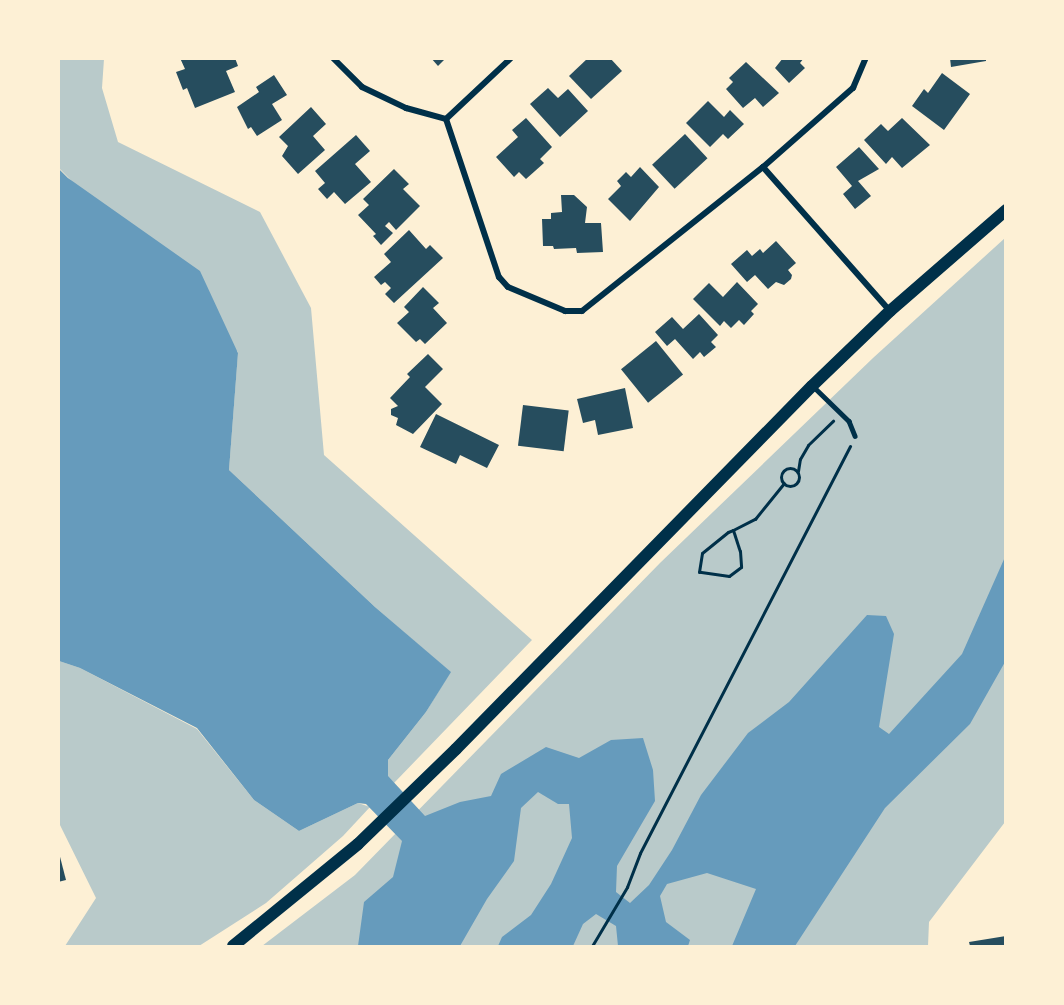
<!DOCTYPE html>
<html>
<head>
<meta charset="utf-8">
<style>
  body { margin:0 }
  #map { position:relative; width:1064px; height:1005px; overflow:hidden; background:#fdf0d5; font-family:"Source Sans 3",sans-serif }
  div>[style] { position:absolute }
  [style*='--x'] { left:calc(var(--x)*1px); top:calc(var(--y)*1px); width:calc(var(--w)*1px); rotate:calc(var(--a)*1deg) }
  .green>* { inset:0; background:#b9caca }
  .water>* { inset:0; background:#669bbc }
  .building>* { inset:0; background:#264d5e; transform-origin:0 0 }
  .path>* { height:3px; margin:-1.5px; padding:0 1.5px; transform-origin:1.5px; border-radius:1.5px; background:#003049 }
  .path>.ring { margin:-1.5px; padding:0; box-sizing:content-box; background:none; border:3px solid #003049; border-radius:50% }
  .service>* { height:4.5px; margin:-2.25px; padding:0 2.25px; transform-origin:2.25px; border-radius:2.25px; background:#003049 }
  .minor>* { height:6px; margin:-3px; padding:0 3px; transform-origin:3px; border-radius:3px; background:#003049 }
  .secondary>* { height:12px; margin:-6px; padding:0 6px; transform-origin:6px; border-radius:6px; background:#003049 }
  span { translate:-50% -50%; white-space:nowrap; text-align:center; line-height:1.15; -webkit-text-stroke:6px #fdf0d5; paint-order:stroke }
  .frame { position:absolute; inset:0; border:60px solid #fdf0d5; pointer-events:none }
</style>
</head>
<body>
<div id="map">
  <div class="green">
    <i style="clip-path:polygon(58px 59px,104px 59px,102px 88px,118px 142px,260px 212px,311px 308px,324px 455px,532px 640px,394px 783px,387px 776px,388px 760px,426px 712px,450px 672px,375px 607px,229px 470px,238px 352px,59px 168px)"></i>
    <i style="clip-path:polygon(1005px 238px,1005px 822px,929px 922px,928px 946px,262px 946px,355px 875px,660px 563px,873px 358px)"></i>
    <i style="clip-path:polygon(59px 661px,80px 668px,197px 729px,254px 800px,299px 831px,358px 803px,370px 807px,343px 836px,266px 903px,199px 946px,65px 946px,96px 898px,59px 823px)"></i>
  </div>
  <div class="water">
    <i style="clip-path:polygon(58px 168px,68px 178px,200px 271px,238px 353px,229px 470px,375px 607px,451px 672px,426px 712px,388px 760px,388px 776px,425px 816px,460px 802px,491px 796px,501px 774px,546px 747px,579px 758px,611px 740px,643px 738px,653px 770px,655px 801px,617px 866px,616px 892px,630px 903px,649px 885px,672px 850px,701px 795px,748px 733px,789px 702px,867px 615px,886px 616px,894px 634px,879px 727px,889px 734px,962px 654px,1005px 557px,1005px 662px,970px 724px,885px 808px,795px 946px,732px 946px,756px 889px,707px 873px,667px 884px,660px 896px,666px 922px,690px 940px,688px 946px,618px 946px,616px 926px,596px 914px,583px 924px,573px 946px,498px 946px,502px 937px,531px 915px,551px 884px,572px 838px,569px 804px,558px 804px,538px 792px,521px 808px,514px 861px,487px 899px,460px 946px,358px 946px,364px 902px,393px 877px,402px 841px,366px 804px,358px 803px,299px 831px,254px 800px,197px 728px,80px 668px,59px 661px)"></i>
  </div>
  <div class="building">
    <i style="clip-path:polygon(180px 58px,235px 58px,238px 66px,226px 71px,235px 92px,195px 108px,187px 88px,183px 90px,176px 72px,185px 69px)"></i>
    <i style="clip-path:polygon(431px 58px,446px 58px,438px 66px)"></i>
    <i style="clip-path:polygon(588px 58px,610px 58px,622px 71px,591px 99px,569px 76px)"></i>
    <i style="clip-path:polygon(783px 58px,804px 58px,800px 63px,805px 68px,789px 83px,775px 68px)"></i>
    <i style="clip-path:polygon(950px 58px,986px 58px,986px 61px,951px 67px)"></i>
    <i style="clip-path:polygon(746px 62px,779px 93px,763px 107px,755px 98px,743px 108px,726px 89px,733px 82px,729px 78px)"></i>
    <i style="clip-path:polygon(942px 73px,970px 94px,944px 130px,912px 106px,924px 89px,928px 93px)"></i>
    <i style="clip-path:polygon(274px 75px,287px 95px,272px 104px,282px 120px,257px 136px,251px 127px,248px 129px,237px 107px,259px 92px,256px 87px)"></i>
    <i style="clip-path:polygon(548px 88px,558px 98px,568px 89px,588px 111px,560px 137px,530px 104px)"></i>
    <i style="clip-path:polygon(708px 101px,724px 117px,730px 110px,744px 124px,728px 139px,723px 134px,710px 147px,686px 123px)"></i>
    <i style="clip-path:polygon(311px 107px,326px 124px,313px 136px,325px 150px,298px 174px,282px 156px,288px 146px,279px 137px)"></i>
    <i style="clip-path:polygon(526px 118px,552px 147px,540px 159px,544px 163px,526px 179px,519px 172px,514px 177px,496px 157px,518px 137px,512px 130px)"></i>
    <i style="clip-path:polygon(902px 118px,930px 145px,902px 168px,892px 157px,886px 164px,864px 140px,881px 124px,888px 131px)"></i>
    <i style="left:685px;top:134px;width:33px;height:45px;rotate:47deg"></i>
    <i style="clip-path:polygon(356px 135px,370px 151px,355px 164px,371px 182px,345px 204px,334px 192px,327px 199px,318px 189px,325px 183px,315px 171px)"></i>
    <i style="clip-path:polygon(859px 147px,879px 169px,858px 181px,871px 196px,855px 209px,843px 194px,852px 186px,836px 167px)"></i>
    <i style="clip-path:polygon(640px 167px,659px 187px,630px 221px,608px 199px,621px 186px,617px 181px,626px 172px,631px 177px)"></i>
    <i style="clip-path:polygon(394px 169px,409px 184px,403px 189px,420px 206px,396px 230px,389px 222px,385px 226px,393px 233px,381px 245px,373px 236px,376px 234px,358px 215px,369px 205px,363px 199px)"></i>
    <i style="clip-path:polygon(561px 195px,574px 195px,587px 207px,585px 223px,601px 223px,603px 252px,577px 253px,576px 248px,554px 249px,553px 246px,543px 246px,542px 219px,551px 219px,551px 213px,562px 212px)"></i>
    <i style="clip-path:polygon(409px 230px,426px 249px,430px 245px,443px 258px,394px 303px,385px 294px,391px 288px,385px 282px,381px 285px,374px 277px,391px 262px,384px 254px)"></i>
    <i style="clip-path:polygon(776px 241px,796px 263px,788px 270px,792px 275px,791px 279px,784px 285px,776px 282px,768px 289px,755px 275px,747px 282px,731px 264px,747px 250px,752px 256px,760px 249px,763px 253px)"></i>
    <i style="clip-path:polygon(737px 282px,758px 304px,751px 311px,754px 314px,744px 325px,739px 320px,731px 328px,724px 321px,720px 326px,693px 299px,709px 283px,723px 297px)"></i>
    <i style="clip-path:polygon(423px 287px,439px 303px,433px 308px,447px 323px,425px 344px,420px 339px,416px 342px,397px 323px,409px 312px,404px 307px)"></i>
    <i style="clip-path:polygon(699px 314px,718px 335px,711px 342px,716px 347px,704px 357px,700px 352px,693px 359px,675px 339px,667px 346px,655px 332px,672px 317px,683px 329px)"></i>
    <i style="left:656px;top:341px;width:43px;height:45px;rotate:51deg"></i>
    <i style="clip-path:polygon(428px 354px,443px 369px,425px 387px,442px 404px,413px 434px,396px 425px,398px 418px,391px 415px,391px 409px,398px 406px,390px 398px,410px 377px,407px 374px)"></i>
    <i style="clip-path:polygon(625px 388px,633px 428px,598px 435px,595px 420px,583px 423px,577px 399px)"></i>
    <i style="left:523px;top:405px;width:46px;height:41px;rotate:7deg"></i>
    <i style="clip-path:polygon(436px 414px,499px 445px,487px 468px,460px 455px,456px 464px,420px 447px)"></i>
    <i style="clip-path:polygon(58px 849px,66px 880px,58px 882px)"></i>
    <i style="clip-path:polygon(1006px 936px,1006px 946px,970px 946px,969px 942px)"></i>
  </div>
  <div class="path">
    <i class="ring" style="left:781px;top:468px;width:15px;height:15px"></i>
    <i style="--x:798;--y:471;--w:12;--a:-81"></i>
    <i style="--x:800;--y:459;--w:16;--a:-60"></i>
    <i style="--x:808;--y:445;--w:35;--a:-44"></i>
    <i style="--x:733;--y:530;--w:22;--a:72"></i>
    <i style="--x:740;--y:551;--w:16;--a:86"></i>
    <i style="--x:741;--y:567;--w:15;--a:143"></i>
    <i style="--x:729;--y:576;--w:30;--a:-172"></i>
    <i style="--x:699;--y:572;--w:19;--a:-81"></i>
    <i style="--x:702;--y:553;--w:33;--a:-39"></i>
    <i style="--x:728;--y:532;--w:5;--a:-22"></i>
    <i style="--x:733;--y:530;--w:25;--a:-27"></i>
    <i style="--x:755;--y:519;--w:46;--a:-51.1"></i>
    <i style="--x:592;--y:946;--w:69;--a:-59.3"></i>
    <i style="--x:627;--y:887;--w:36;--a:-69"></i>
    <i style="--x:640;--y:853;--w:458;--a:-62.7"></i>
  </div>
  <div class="service">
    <i style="--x:814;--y:387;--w:49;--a:44.2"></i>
    <i style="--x:849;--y:421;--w:16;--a:68"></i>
  </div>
  <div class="minor">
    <i style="--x:333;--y:58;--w:41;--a:45"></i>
    <i style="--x:362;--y:87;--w:49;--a:25.5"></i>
    <i style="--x:406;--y:108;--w:41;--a:15.4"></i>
    <i style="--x:446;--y:119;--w:167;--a:71.5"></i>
    <i style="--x:499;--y:277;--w:13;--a:48"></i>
    <i style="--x:508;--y:287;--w:62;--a:22.8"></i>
    <i style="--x:565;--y:311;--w:17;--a:0"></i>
    <i style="--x:582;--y:311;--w:231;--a:-38.5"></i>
    <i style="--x:763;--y:167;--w:120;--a:-41.3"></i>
    <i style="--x:853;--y:88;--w:33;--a:-67"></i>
    <i style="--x:446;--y:119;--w:89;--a:-43.2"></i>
    <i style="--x:763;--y:167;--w:192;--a:48.6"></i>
  </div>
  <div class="secondary">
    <i style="--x:233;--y:946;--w:161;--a:-39.2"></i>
    <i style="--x:358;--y:844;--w:136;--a:-44.1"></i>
    <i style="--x:456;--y:749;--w:508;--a:-45.56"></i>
    <i style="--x:812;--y:386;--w:108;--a:-43.9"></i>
    <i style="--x:890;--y:311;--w:154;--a:-41"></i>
  </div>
  <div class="frame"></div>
</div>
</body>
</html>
